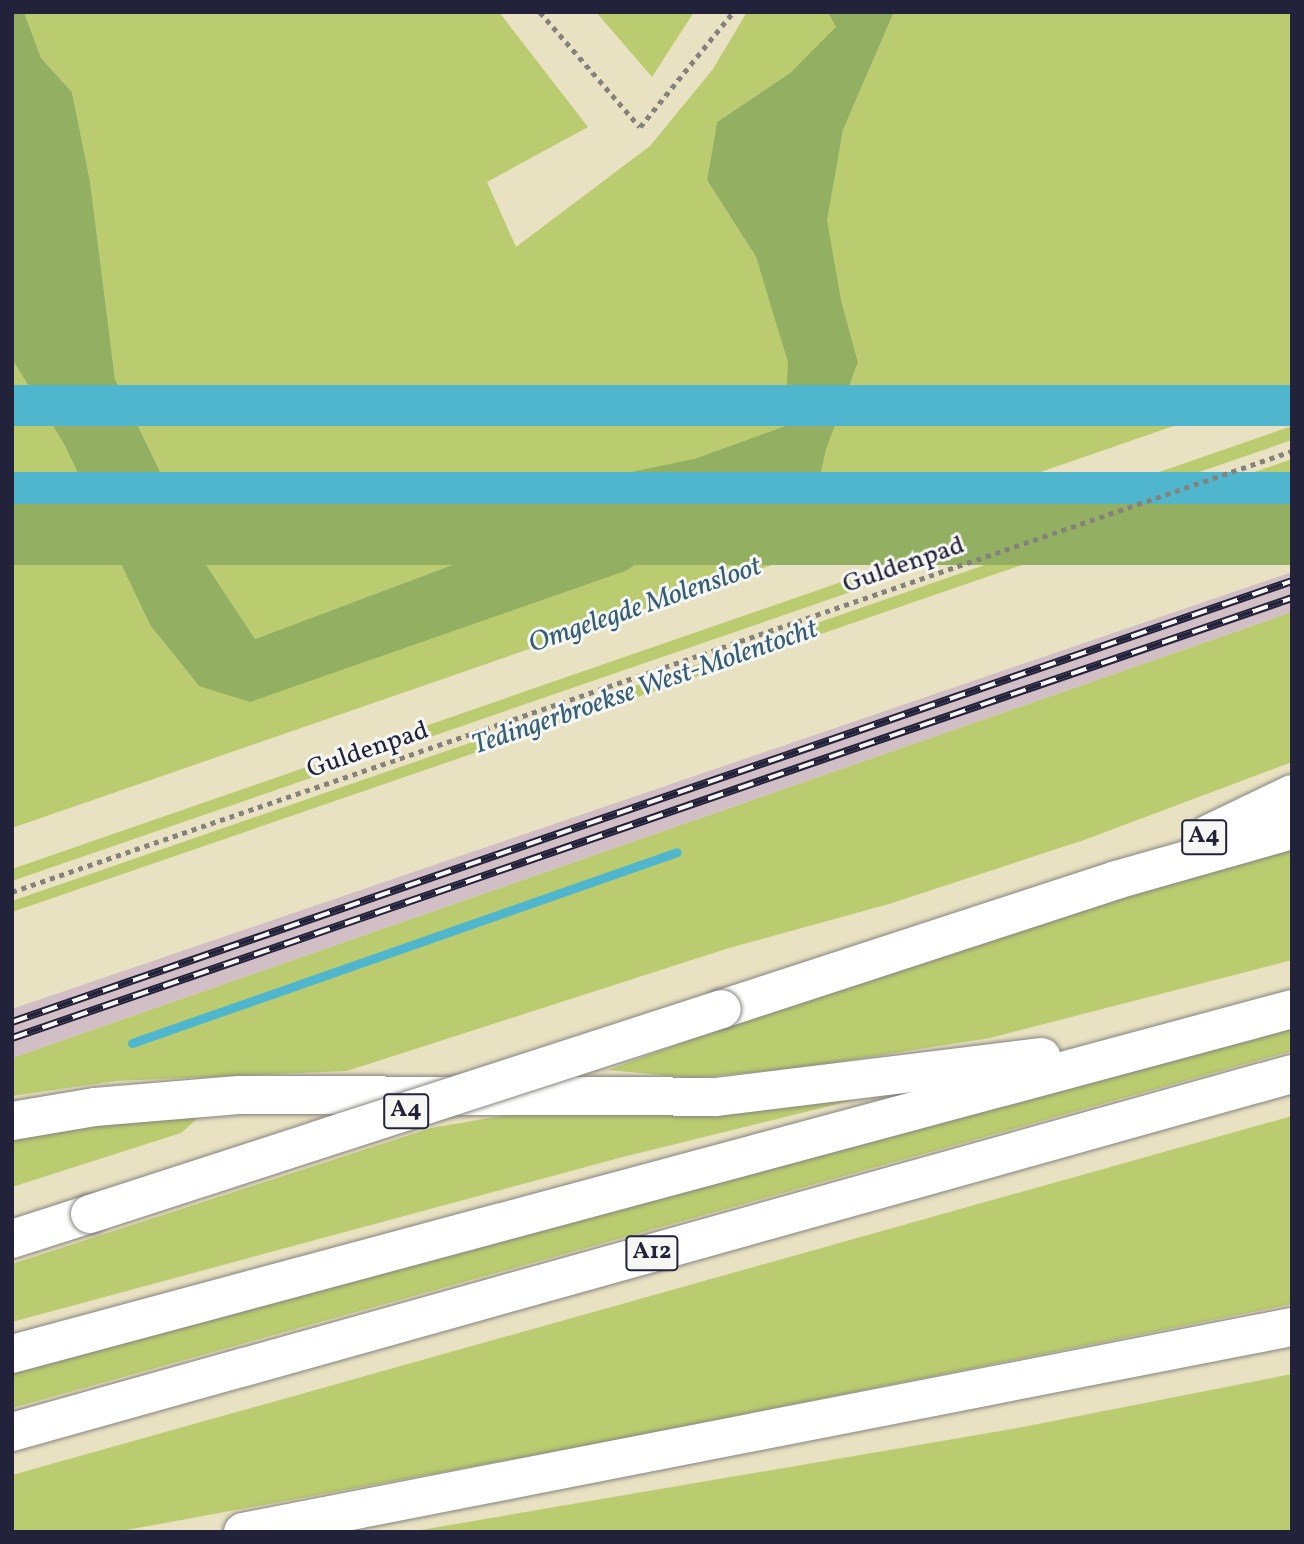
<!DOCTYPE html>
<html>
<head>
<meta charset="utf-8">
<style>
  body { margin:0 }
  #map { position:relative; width:1304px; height:1544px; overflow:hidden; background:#e8e2c2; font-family:Vollkorn,serif }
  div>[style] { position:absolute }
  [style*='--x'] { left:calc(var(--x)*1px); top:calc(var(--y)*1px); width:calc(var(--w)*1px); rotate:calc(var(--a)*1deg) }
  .industrial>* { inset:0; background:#d2bec5 }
  .green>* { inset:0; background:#bacc6f }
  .forest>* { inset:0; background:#93b062; transform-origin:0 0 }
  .water>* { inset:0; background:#50b6ce; transform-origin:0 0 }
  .stream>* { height:9px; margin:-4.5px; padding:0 4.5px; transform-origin:4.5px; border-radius:4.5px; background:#50b6ce }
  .path>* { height:4.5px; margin-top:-2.25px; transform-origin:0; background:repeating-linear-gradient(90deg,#85827e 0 5px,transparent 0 10px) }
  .roads { filter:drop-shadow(0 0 2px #85827e) drop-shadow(0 0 2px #85827e) }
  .highway>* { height:38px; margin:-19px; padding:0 19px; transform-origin:19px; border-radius:19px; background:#fff }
  .rail>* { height:8px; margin-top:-4px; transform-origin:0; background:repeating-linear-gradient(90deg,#f6f6f2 0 16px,#22223b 0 32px); box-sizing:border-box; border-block:2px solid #22223b }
  .bridges { filter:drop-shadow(0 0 2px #85827e) drop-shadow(0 0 2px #85827e) }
  .highway-bridge>* { height:38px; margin:-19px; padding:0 19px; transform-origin:19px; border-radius:19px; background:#fff }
  span { translate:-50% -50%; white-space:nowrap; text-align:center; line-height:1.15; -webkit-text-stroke:6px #f6f6f2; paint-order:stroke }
  .shield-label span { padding:2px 5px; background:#f6f6f2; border:2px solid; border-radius:5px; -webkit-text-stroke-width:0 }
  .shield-label { font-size:24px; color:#22223b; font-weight:700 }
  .street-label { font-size:26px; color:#22223b }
  .water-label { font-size:28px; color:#345d76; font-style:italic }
  .frame { position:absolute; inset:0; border:14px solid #22223b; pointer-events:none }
</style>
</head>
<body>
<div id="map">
  <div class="industrial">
    <i style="clip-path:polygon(1292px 572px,1292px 612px,12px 1058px,12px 1009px)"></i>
  </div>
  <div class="green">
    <i style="clip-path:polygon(24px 12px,499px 12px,588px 127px,487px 182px,516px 247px,650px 146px,713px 69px,747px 12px,828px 12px,837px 27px,790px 73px,717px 122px,707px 180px,756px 257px,789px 362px,785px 426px,694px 459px,580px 517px,255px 639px,203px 560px,115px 379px,90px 181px,72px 92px,41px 58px)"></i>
    <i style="clip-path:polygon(596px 12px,694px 12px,652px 77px)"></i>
    <i style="clip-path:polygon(894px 12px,1292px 12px,1292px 385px,12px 828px,12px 359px,64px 444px,150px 625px,199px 686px,628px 570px,710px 507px,816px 494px,826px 450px,858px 362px,841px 300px,826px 221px,843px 130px)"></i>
    <i style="clip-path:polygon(1292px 426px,1292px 440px,12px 881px,12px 869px)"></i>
    <i style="clip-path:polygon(1292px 459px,1292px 472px,12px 912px,12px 901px)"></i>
    <i style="clip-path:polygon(1292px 612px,1292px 762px,1084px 840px,889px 904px,729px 948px,347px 1071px,116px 1081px,12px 1096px,12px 1058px)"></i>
    <i style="clip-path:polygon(1292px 844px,1292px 960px,990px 1038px,799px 1068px,694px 1078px,608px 1070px,747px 1019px)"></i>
    <i style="clip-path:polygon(1292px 1022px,1292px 1051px,12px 1408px,12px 1365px)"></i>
    <i style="clip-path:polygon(848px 1090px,854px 1100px,619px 1158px,12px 1322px,12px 1264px,431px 1128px,596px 1100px)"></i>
    <i style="clip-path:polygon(215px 1103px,181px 1133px,12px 1187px,12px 1134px)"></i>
    <i style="clip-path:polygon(1292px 1116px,1292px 1304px,595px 1444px,116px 1532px,12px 1532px,12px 1475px)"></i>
    <i style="clip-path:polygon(1292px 1374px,1292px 1532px,409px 1532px,1012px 1429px)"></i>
  </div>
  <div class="forest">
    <i style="clip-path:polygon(12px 12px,24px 12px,41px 58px,72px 92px,90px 181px,115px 379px,203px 560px,255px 639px,580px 517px,593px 480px,694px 459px,785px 426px,788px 362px,756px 257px,707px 180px,717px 122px,790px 73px,836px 27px,828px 12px,894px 12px,843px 130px,827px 220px,841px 300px,858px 362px,826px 450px,816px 494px,710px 507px,628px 570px,250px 702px,199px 686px,150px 625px,64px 444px,12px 359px)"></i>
    <i style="left:1292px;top:504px;width:61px;height:1354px;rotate:90deg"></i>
  </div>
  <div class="water">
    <i style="left:1292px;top:385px;width:41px;height:1354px;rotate:90deg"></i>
    <i style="left:1292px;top:472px;width:32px;height:1354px;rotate:90deg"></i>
  </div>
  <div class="stream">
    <i style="--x:132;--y:1043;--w:577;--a:-19.31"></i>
  </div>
  <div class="path">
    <i style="--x:540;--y:12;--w:152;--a:49"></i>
    <i style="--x:640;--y:127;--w:148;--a:-51"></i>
    <i style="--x:12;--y:892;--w:1354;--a:-19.01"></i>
  </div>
  <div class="roads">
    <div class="highway">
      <i style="--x:1209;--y:834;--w:92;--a:-25.7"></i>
      <i style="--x:722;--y:1009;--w:415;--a:-18.1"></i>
      <i style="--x:1116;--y:880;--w:183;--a:-15.9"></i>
      <i style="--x:12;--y:1121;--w:84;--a:-9.6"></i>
      <i style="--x:95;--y:1107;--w:144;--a:-4.8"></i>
      <i style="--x:239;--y:1095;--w:477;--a:0.2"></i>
      <i style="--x:716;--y:1097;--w:328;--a:-7"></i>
      <i style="--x:12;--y:1239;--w:82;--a:-17.8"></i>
      <i style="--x:12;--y:1354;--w:1326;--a:-15.08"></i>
      <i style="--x:12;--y:1432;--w:1329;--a:-15.63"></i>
      <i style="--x:243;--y:1532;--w:1069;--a:-11.06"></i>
    </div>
  </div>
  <div class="rail">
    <i style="--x:12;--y:1022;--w:1354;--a:-19.01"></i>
    <i style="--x:12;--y:1038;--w:1354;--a:-18.97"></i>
  </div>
  <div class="bridges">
    <div class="highway-bridge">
      <i style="--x:90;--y:1214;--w:664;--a:-17.97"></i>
    </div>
  </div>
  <div class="shield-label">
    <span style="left:1204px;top:837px">A4</span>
    <span style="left:406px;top:1111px">A4</span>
    <span style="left:652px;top:1253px">A12</span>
  </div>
  <div class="street-label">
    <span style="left:904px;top:566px;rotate:-19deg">Guldenpad</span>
    <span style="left:368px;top:751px;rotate:-19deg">Guldenpad</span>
  </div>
  <div class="water-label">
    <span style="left:645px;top:606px;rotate:-19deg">Omgelegde Molensloot</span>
    <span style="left:645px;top:688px;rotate:-19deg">Tedingerbroekse West-Molentocht</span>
  </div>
  <div class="frame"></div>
</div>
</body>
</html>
